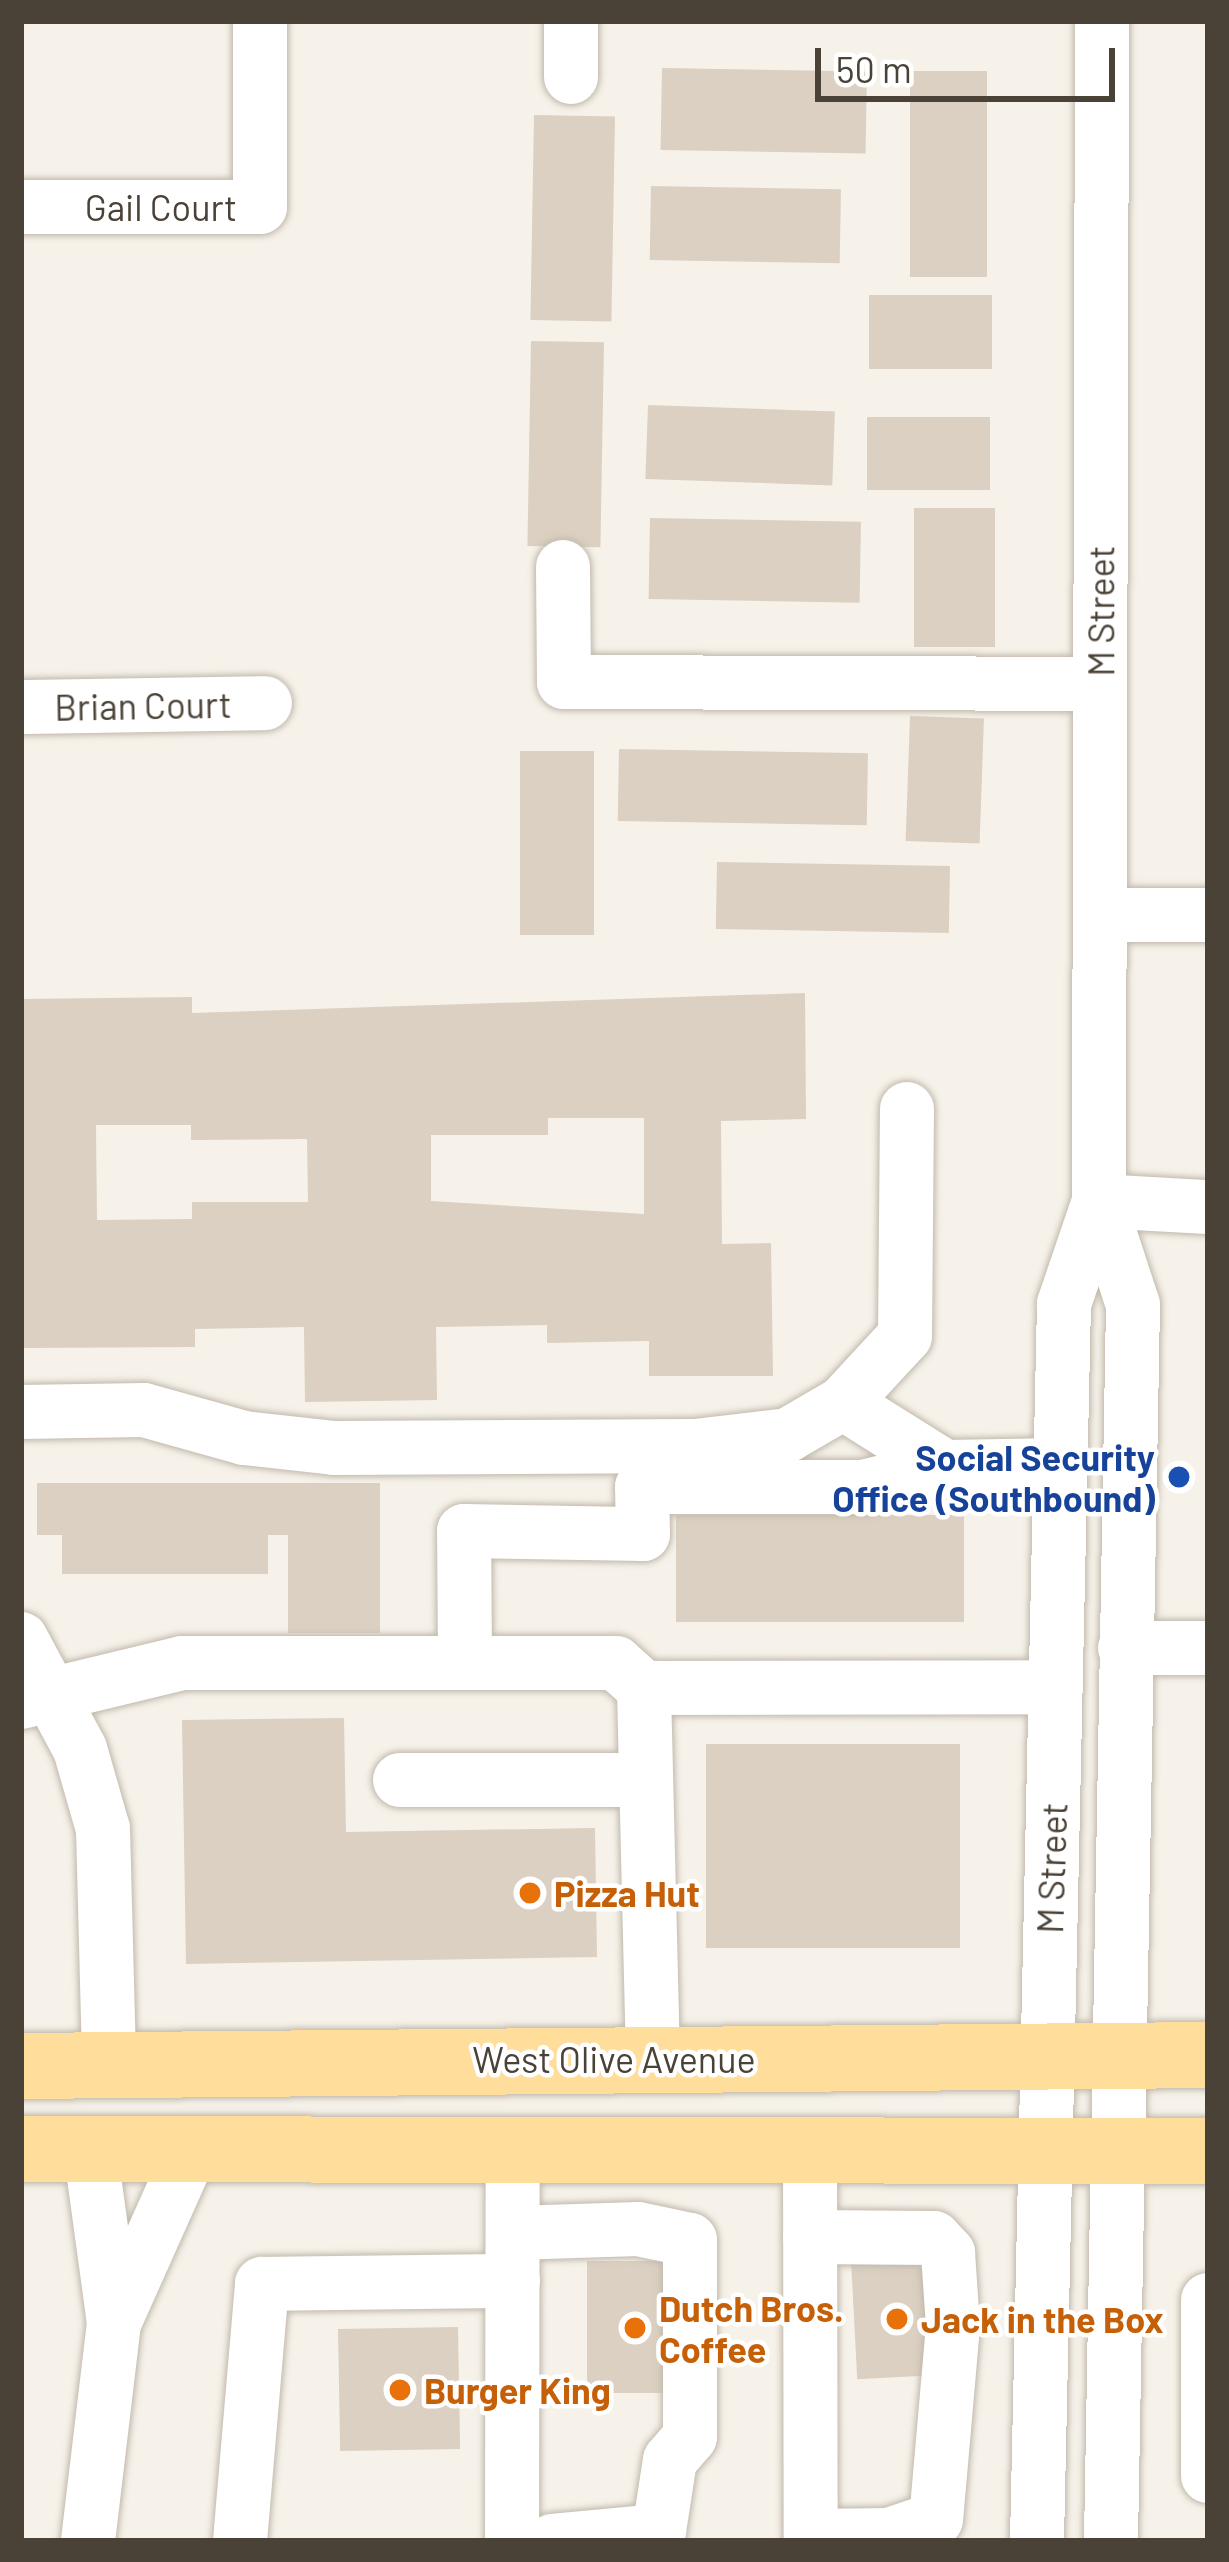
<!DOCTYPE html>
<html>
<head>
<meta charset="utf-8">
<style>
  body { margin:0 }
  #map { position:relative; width:1229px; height:2562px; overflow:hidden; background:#f6f2ea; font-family:Barlow,sans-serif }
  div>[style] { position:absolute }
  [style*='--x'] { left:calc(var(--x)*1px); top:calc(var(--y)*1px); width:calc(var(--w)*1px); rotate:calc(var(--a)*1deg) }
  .building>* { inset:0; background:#dbd0c1; transform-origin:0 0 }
  .roads { filter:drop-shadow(0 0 3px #c2b9ac) drop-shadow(0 0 3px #c2b9ac) }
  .minor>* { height:54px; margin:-27px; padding:0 27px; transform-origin:27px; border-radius:27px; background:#fff }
  .major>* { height:66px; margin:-33px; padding:0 33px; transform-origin:33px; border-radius:33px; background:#ffdd9a }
  .dots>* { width:33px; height:33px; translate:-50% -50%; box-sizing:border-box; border:6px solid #fff; border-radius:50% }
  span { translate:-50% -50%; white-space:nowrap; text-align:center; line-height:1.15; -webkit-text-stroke:9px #fff; paint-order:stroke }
  .street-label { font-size:36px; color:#4b4237 }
  .transit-label { font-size:36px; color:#164399; font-weight:700 }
  .right { translate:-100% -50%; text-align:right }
  .food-label { font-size:36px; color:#c56008; font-weight:700 }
  .left { translate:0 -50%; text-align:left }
  .frame { position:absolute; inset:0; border:24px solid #4b4237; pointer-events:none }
  .scale { position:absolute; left:815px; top:48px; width:300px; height:54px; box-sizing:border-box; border:6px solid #4b4237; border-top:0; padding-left:15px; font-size:36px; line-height:42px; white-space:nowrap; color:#4b4237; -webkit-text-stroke:9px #fff; paint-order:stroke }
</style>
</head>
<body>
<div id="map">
  <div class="building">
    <i style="left:662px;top:68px;width:205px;height:82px;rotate:1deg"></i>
    <i style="left:910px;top:71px;width:77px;height:206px"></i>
    <i style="left:534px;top:115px;width:81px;height:205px;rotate:1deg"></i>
    <i style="left:651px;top:186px;width:190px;height:74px;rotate:1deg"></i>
    <i style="left:869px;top:295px;width:123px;height:74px"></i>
    <i style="left:531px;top:341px;width:73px;height:205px;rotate:1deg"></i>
    <i style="left:648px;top:405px;width:187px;height:74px;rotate:2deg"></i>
    <i style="left:867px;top:417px;width:123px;height:73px"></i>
    <i style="left:914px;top:508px;width:81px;height:139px"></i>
    <i style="left:650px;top:518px;width:211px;height:81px;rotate:1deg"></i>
    <i style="left:910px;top:716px;width:74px;height:125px;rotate:2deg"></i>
    <i style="left:619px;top:749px;width:249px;height:72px;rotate:1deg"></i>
    <i style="left:520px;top:751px;width:74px;height:184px"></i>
    <i style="left:717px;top:862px;width:233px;height:67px;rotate:1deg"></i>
    <i style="clip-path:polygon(evenodd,805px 993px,806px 1119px,721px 1121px,722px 1244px,771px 1243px,773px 1376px,649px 1376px,649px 1341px,547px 1343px,547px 1325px,436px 1327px,437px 1400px,305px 1402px,304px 1327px,195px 1329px,195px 1347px,21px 1348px,21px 999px,192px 997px,192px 1013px,805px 993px,548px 1118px,644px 1118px,644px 1214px,431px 1201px,431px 1135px,548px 1135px,548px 1118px,805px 993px,96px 1125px,191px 1125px,191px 1140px,307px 1139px,308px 1202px,192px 1202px,192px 1219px,97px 1220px,96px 1125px)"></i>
    <i style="clip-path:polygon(37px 1483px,380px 1483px,380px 1633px,288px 1633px,288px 1535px,268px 1535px,268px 1574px,62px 1574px,62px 1535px,37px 1535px)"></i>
    <i style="left:676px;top:1515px;width:288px;height:107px"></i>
    <i style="clip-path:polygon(344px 1718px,346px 1832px,595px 1828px,597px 1957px,186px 1964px,182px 1720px)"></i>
    <i style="left:960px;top:1744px;width:204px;height:254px;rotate:90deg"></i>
    <i style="left:937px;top:2258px;width:117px;height:86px;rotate:87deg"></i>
    <i style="left:682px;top:2261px;width:132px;height:95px;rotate:90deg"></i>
    <i style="left:458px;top:2327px;width:122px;height:120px;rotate:89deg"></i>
  </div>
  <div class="roads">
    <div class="minor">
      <i style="--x:571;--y:21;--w:56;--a:90"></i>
      <i style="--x:1102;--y:21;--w:1180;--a:90.15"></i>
      <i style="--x:1099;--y:1201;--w:109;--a:71.9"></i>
      <i style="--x:1133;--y:1305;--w:1236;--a:91.02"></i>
      <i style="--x:21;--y:207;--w:239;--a:0"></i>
      <i style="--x:260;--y:207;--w:186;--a:-90"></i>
      <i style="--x:563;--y:567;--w:115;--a:89.5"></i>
      <i style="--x:564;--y:682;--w:536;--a:0.21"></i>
      <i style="--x:21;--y:707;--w:244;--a:-0.9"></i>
      <i style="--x:1100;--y:915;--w:108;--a:0"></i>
      <i style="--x:1099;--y:1201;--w:109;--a:3.2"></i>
      <i style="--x:843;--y:1403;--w:91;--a:-47.2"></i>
      <i style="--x:905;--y:1336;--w:227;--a:-89.5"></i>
      <i style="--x:21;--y:1412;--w:123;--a:-0.9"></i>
      <i style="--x:144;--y:1410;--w:104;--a:15.6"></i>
      <i style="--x:244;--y:1438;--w:91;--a:6.3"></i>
      <i style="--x:334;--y:1448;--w:361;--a:-0.3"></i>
      <i style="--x:695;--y:1446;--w:94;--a:-6.7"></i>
      <i style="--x:788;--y:1435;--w:64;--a:-30.2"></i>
      <i style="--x:843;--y:1403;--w:120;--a:32.1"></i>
      <i style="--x:21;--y:1639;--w:125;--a:61.8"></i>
      <i style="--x:80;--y:1749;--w:83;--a:74"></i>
      <i style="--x:103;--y:1829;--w:236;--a:88.5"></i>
      <i style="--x:1125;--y:1648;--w:83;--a:0"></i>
      <i style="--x:465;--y:1663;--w:132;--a:-90.4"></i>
      <i style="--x:464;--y:1531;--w:179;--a:1"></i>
      <i style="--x:643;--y:1534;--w:47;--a:-91.2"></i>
      <i style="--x:642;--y:1487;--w:221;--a:0"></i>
      <i style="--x:863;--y:1487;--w:84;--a:-13.7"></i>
      <i style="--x:945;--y:1467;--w:116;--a:-1"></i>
      <i style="--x:21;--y:1702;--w:166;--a:-13.6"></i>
      <i style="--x:182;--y:1663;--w:434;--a:0"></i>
      <i style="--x:616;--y:1663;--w:38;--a:42"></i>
      <i style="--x:400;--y:1780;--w:246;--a:0"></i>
      <i style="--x:653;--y:2059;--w:371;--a:-91.4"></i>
      <i style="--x:644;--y:1688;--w:412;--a:-0.1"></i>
      <i style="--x:810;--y:2151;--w:390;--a:89.9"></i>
      <i style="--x:513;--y:2233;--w:125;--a:-1.8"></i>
      <i style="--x:638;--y:2229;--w:53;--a:11.9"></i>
      <i style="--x:690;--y:2240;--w:197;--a:90"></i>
      <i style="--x:690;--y:2437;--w:30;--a:131"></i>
      <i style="--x:670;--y:2460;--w:72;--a:98.8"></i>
      <i style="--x:659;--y:2531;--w:107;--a:174.7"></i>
      <i style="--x:810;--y:2237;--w:124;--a:0.5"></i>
      <i style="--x:934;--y:2238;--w:21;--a:47"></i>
      <i style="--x:948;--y:2253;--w:73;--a:86.1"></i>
      <i style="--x:953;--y:2326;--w:194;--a:95"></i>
      <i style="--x:936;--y:2519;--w:50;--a:161.2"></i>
      <i style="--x:889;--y:2535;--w:78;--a:179.3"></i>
      <i style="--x:1208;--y:2300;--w:176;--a:90"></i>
      <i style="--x:114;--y:2323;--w:191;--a:-65.9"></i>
      <i style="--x:88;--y:2541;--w:220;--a:-83.2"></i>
      <i style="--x:114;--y:2323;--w:177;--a:-97.8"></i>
      <i style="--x:240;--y:2541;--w:258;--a:-85.1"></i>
      <i style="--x:262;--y:2284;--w:251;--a:-0.7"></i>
      <i style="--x:512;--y:2541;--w:391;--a:-89.9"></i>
      <i style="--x:1037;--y:2541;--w:1237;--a:-88.75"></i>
      <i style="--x:1064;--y:1304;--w:109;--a:-71.2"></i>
    </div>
    <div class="major">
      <i style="--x:21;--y:2066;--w:1187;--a:-0.53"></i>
      <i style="--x:21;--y:2149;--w:1187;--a:0.1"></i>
    </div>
  </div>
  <div class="dots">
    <i style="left:1179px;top:1477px;background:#1a4fb4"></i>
    <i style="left:530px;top:1893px;background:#e8710a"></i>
    <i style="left:897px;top:2319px;background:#e8710a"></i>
    <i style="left:635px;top:2328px;background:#e8710a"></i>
    <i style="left:400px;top:2390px;background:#e8710a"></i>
  </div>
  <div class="street-label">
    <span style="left:161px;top:207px">Gail Court</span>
    <span style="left:1100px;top:611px;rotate:-90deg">M Street</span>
    <span style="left:143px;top:705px;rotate:-1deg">Brian Court</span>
    <span style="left:1051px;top:1868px;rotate:-88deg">M Street</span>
    <span style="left:614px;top:2059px">West Olive Avenue</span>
  </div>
  <div class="transit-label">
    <span class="right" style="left:1155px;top:1477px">Social Security<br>Office (Southbound)</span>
  </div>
  <div class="food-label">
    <span class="left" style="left:554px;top:1893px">Pizza Hut</span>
    <span class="left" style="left:659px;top:2328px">Dutch Bros.<br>Coffee</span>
    <span class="left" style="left:921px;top:2319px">Jack in the Box</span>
    <span class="left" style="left:424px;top:2390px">Burger King</span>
  </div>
  <div class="frame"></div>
  <div class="scale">50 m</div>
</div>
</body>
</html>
